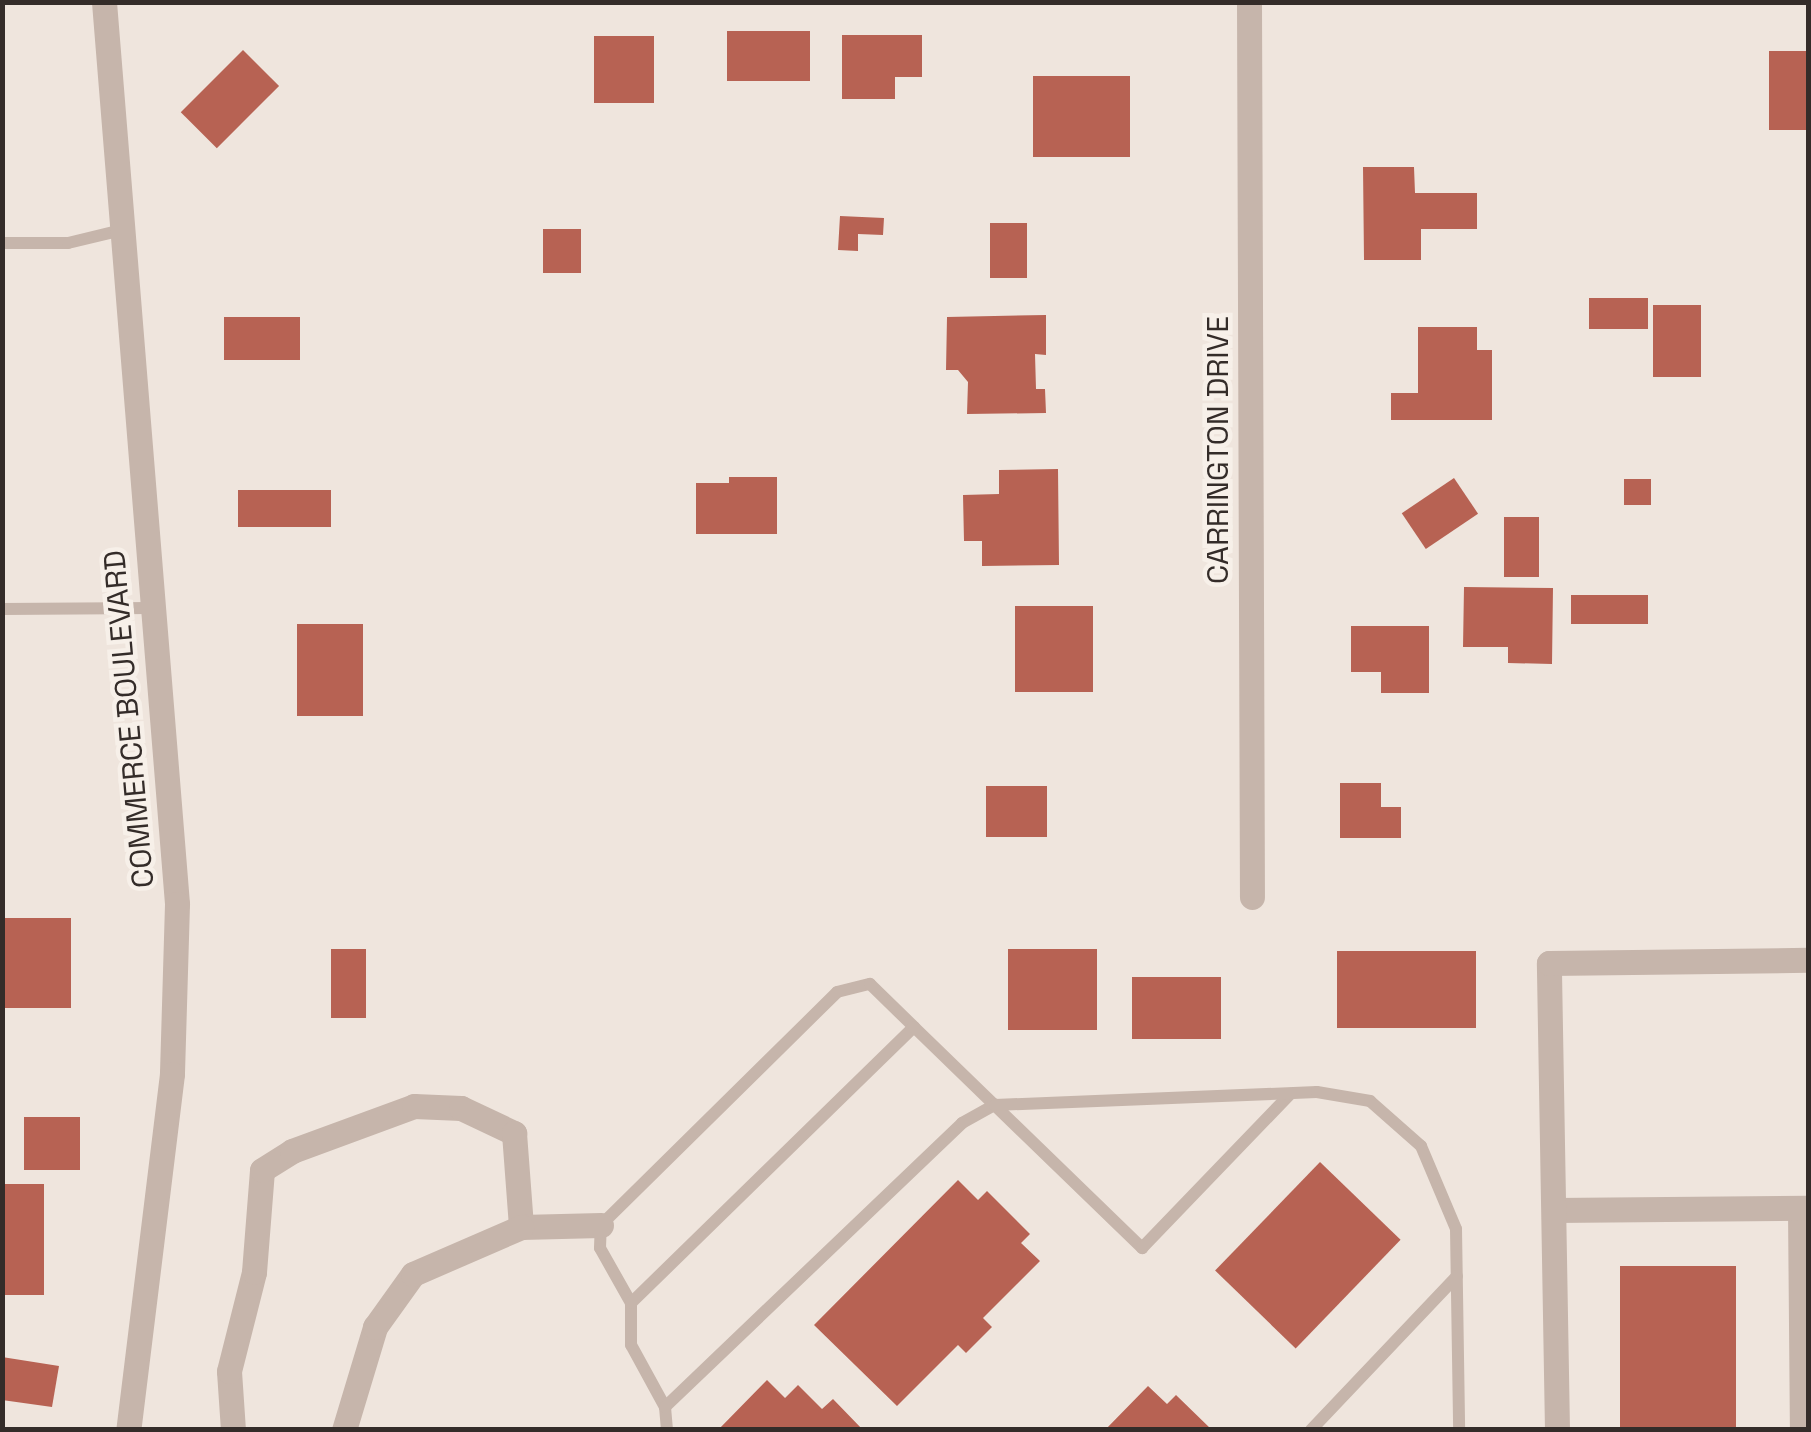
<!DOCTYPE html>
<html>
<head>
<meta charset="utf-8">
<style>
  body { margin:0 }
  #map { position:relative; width:1811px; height:1432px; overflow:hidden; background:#efe5dd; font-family:"Space Grotesk",sans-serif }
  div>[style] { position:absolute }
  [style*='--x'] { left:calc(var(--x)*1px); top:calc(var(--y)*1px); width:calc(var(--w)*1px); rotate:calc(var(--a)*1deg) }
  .building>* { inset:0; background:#b76253; transform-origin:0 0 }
  .service>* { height:12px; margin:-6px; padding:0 6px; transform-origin:6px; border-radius:6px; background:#c6b5ab }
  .minor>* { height:25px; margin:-12.5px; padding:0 12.5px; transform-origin:12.5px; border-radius:12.5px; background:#c6b5ab }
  span { translate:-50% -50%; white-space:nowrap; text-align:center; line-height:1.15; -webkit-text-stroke:9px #f7f0e9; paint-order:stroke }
  .street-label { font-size:30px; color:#342c29 }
  .frame { position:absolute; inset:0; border:5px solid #342c29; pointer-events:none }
</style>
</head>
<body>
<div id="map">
  <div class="building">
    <i style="left:810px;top:31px;width:50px;height:83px;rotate:90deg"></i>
    <i style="clip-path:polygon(842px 35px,922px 35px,922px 77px,895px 77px,895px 99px,842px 99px)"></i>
    <i style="left:594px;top:36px;width:60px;height:67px"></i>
    <i style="left:243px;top:50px;width:51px;height:88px;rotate:45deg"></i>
    <i style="left:1769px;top:51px;width:39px;height:79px"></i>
    <i style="left:1033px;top:76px;width:97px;height:81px"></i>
    <i style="clip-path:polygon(1363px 167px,1414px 167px,1415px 193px,1477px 193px,1477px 229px,1421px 229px,1421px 260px,1364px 260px)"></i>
    <i style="clip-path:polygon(840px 216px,884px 218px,883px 235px,858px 234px,858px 251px,838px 250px)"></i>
    <i style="left:990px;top:223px;width:37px;height:55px"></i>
    <i style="left:543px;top:229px;width:38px;height:44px"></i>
    <i style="left:1589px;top:298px;width:59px;height:31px"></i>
    <i style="left:1653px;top:305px;width:48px;height:72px"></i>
    <i style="clip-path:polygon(1046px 315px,1046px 355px,1035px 354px,1036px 389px,1045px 389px,1046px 413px,967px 414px,968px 382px,958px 370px,946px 370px,947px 317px)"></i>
    <i style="left:224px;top:317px;width:76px;height:43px"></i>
    <i style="clip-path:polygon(1418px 327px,1477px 327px,1477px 350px,1492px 350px,1492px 420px,1391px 420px,1391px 393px,1418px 393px)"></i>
    <i style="clip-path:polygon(1058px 469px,1059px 565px,982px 566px,982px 541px,964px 541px,963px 495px,999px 494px,999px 470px)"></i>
    <i style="clip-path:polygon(729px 477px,777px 477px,777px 534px,696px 534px,696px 483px,729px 483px)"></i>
    <i style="left:1454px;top:478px;width:43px;height:63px;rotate:56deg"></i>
    <i style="left:1624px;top:479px;width:27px;height:26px"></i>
    <i style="left:238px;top:490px;width:93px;height:37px"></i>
    <i style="left:1504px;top:517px;width:35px;height:60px"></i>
    <i style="clip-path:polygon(1464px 587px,1553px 588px,1552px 664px,1508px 663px,1508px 647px,1463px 647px)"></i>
    <i style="left:1571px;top:595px;width:77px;height:29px"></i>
    <i style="left:1015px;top:606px;width:78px;height:86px"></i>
    <i style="left:297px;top:624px;width:66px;height:92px"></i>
    <i style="clip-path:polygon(1351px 626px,1429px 626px,1429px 693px,1381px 693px,1381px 672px,1351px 672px)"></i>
    <i style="clip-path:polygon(1340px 783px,1381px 783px,1381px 807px,1401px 807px,1401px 838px,1340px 838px)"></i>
    <i style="left:986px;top:786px;width:61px;height:51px"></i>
    <i style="left:2px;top:918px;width:69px;height:90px"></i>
    <i style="left:331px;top:949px;width:35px;height:69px"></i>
    <i style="left:1008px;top:949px;width:89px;height:81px"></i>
    <i style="left:1337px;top:951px;width:139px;height:77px"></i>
    <i style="left:1132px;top:977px;width:89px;height:62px"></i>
    <i style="left:24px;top:1117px;width:56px;height:53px"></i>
    <i style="left:1320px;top:1162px;width:112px;height:151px;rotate:44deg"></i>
    <i style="clip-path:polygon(958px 1180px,978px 1200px,987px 1191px,1030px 1234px,1021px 1243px,1040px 1261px,983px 1318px,992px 1327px,966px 1353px,958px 1345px,897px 1406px,814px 1325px)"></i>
    <i style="left:2px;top:1184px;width:42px;height:111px"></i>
    <i style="left:1620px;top:1266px;width:116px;height:164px"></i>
    <i style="clip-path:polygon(2px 1357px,59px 1366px,52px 1407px,2px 1400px)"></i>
    <i style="clip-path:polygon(767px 1380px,785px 1398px,798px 1385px,822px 1409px,833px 1399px,863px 1430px,718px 1430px)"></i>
    <i style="clip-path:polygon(1148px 1386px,1167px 1404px,1176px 1395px,1212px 1430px,1105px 1430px)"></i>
  </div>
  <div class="service">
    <i style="--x:2;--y:243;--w:66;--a:0"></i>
    <i style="--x:68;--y:243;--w:56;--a:-13.5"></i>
    <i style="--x:2;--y:609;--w:151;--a:-0.4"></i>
    <i style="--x:631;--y:1303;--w:63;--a:-119.4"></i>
    <i style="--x:600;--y:1248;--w:23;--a:-88"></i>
    <i style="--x:601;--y:1225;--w:332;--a:-44.6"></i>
    <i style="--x:837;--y:992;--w:34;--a:-14"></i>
    <i style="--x:870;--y:984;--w:62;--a:44.3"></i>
    <i style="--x:665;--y:1407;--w:71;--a:-118.7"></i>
    <i style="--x:631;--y:1345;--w:42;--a:-90"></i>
    <i style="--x:631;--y:1303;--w:395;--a:-44.3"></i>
    <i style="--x:914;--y:1027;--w:318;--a:44.1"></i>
    <i style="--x:1142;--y:1248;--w:214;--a:-46.1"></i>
    <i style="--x:667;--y:1430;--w:23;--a:-95"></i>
    <i style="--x:665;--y:1407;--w:411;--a:-43.7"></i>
    <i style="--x:962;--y:1123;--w:38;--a:-29"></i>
    <i style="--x:995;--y:1105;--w:322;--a:-2.3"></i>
    <i style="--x:1317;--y:1092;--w:54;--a:9.6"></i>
    <i style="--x:1370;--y:1101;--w:68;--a:41.4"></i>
    <i style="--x:1421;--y:1146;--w:90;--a:67.1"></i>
    <i style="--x:1456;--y:1229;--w:201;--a:89.1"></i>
    <i style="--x:1311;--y:1430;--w:212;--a:-46.5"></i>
  </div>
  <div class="minor">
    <i style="--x:104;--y:2;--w:905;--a:85.37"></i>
    <i style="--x:177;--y:904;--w:170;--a:91.7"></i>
    <i style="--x:172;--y:1074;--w:359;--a:97"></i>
    <i style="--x:1249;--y:2;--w:895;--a:89.81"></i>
    <i style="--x:1800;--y:1209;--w:221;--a:89.5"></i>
    <i style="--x:1554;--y:1210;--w:254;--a:-0.5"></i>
    <i style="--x:233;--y:1430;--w:59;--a:-93.9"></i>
    <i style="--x:229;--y:1371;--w:102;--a:-75.8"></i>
    <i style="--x:254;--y:1272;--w:102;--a:-85.5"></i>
    <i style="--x:262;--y:1170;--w:36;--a:-32"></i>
    <i style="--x:292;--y:1151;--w:130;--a:-20.2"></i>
    <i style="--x:414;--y:1106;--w:47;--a:2.4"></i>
    <i style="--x:461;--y:1108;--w:59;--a:25.3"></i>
    <i style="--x:514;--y:1133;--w:94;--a:85.7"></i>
    <i style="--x:521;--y:1227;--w:80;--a:-1.4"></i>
    <i style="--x:344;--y:1430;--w:108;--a:-73.2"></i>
    <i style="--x:375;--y:1327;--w:65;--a:-54.4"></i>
    <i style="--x:413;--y:1274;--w:118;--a:-23.5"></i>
    <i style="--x:1557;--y:1430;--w:467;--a:-91"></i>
    <i style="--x:1549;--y:963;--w:259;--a:-0.7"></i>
  </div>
  <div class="street-label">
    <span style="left:1218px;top:450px;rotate:-90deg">CARRINGTON DRIVE</span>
    <span style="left:129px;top:719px;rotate:-95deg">COMMERCE BOULEVARD</span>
  </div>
  <div class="frame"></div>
</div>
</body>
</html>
